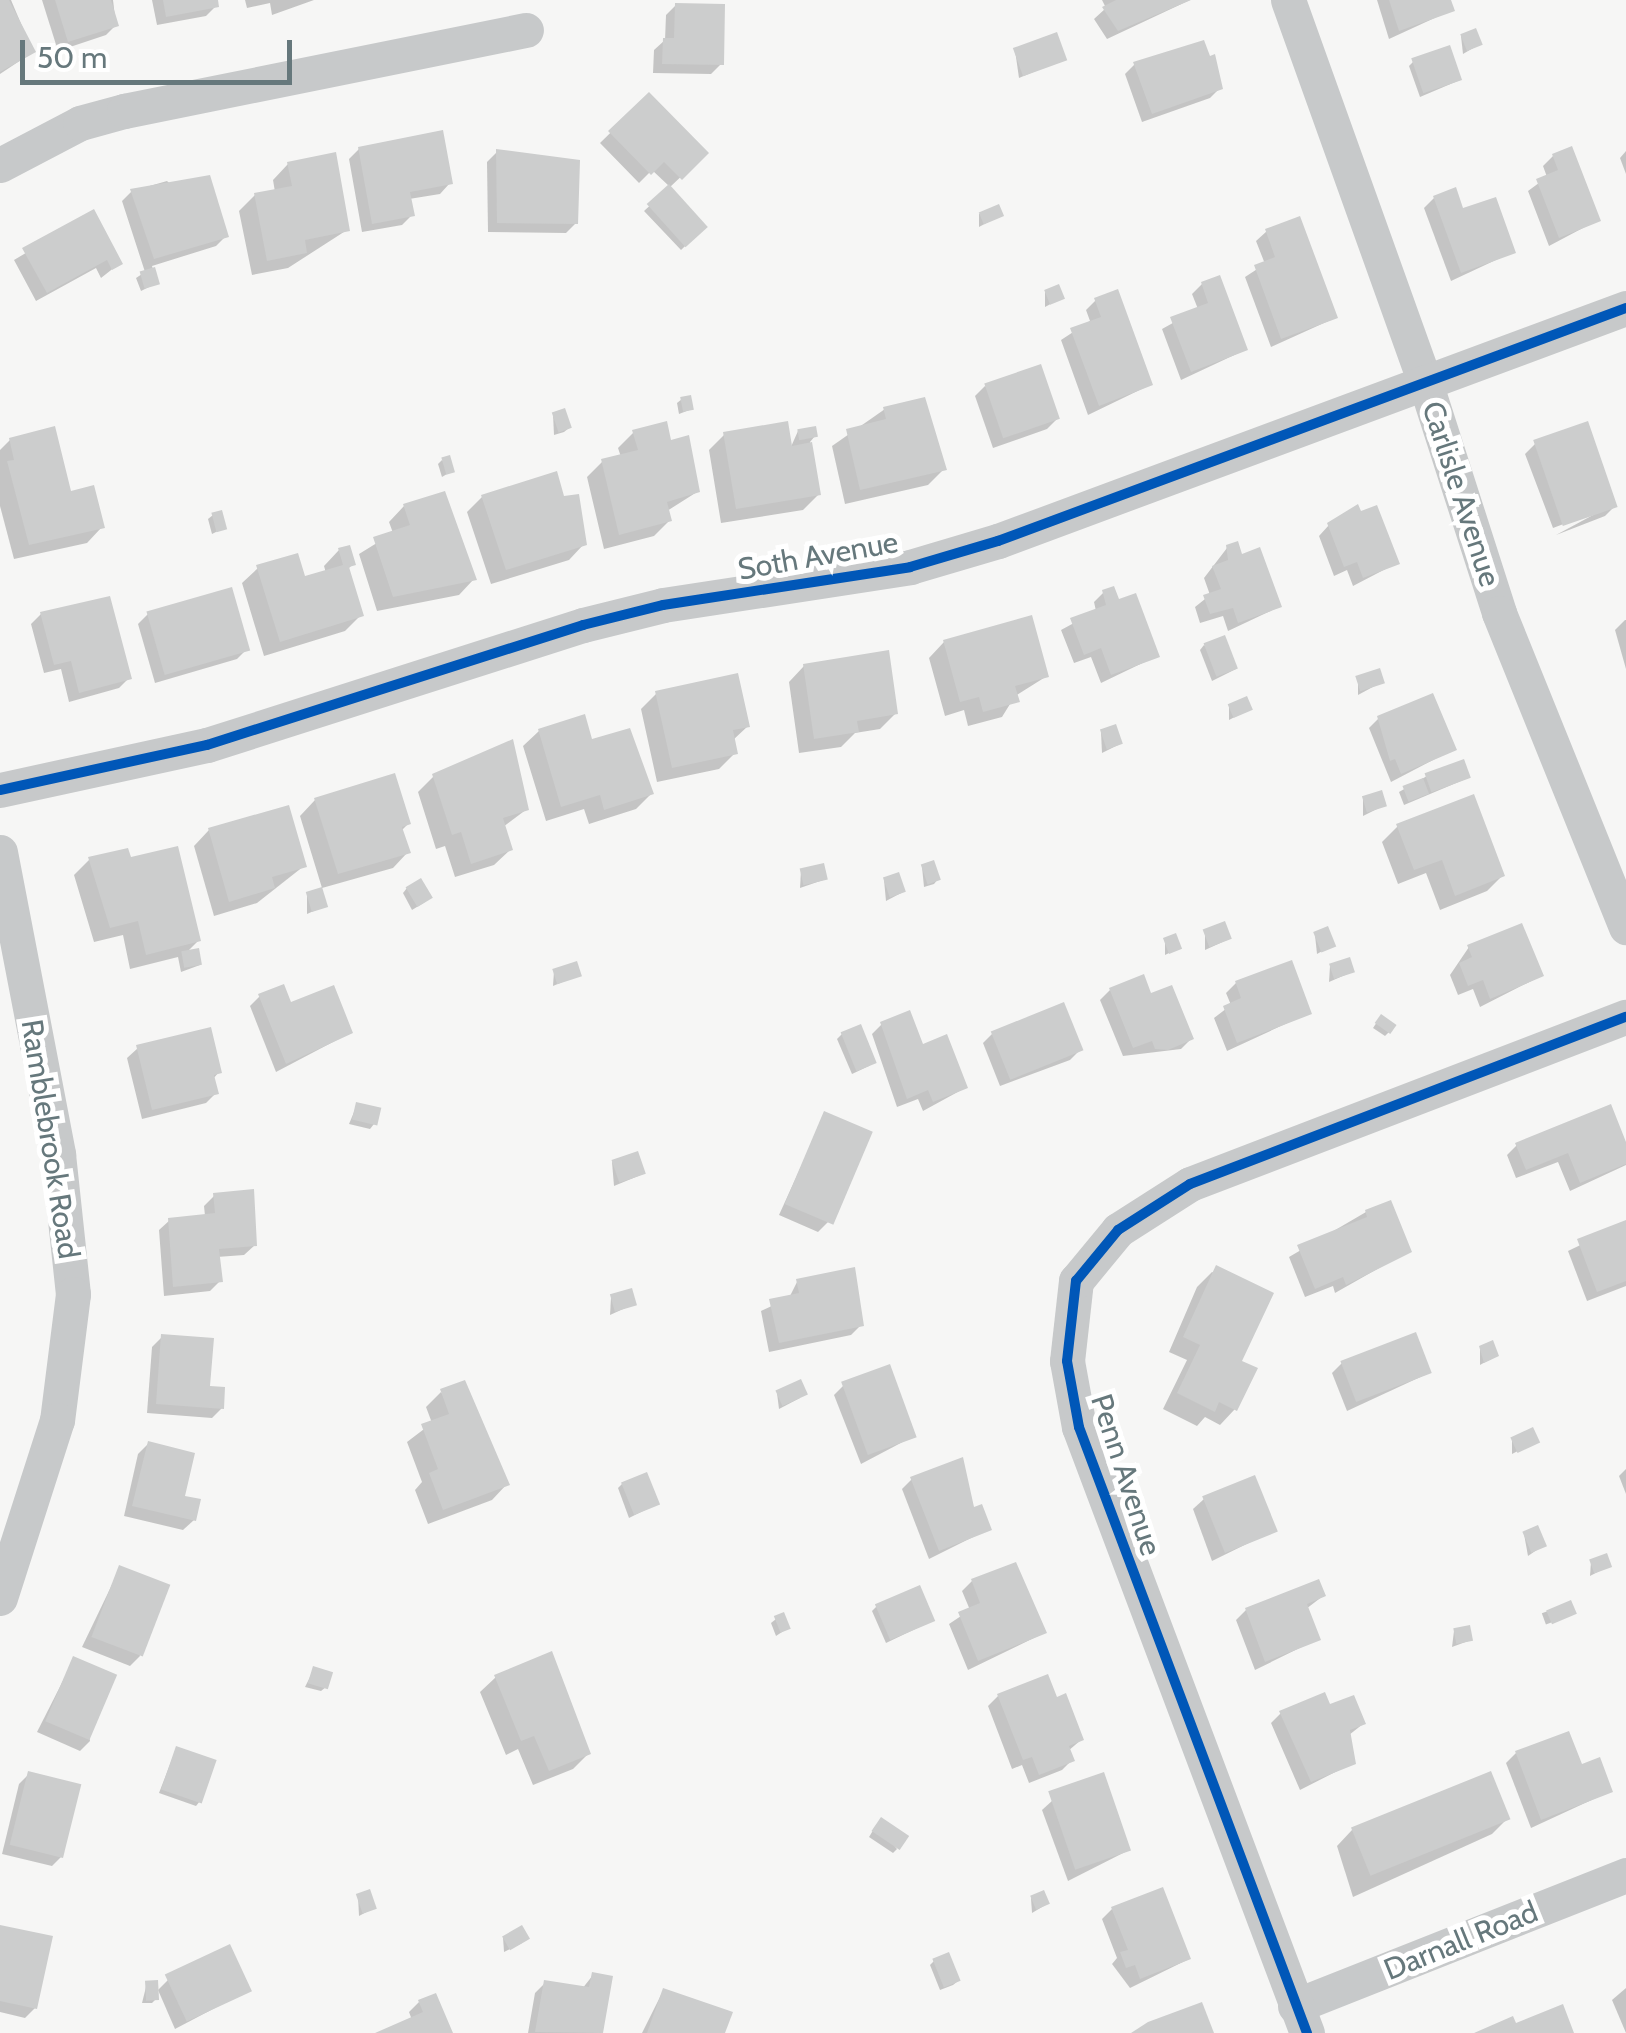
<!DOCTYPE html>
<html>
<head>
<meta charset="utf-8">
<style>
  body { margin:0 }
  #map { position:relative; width:1626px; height:2033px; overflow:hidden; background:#f6f6f5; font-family:Cabin,sans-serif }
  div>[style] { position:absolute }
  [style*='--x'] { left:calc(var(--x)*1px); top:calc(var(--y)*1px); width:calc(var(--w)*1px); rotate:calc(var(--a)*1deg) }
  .shadow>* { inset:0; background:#0003; transform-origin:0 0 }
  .building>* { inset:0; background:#cccdcd; transform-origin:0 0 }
  .street>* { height:35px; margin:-17.5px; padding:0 17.5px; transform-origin:17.5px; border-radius:17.5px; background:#c7c9ca }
  .cycleway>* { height:10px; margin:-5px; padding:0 5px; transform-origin:5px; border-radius:5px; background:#0057b8 }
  span { translate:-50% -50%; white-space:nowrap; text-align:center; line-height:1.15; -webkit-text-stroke:10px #fff; paint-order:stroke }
  .street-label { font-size:30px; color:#66787c }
  .scale { position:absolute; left:20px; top:40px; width:272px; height:45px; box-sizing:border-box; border:5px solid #66787c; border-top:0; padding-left:12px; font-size:30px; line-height:35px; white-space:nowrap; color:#66787c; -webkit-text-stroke:8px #fff; paint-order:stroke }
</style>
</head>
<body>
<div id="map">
  <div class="shadow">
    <i style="clip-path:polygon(0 0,11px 0,33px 52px,0 74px)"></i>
    <i style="clip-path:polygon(42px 0,113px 0,116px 25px,106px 35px,58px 51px)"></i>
    <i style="clip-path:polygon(152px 0,215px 0,216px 6px,206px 16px,157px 25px)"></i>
    <i style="clip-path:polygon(245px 0,314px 0,272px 15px,270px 3px,247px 8px)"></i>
    <i style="clip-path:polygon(1102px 0,1190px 0,1107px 39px,1094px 19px,1106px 8px)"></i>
    <i style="clip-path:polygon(1377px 0,1449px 0,1452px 10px,1389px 39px)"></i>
    <i style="clip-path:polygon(676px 5px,721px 64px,711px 74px,653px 73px,654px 50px,665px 40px,666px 15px)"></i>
    <i style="clip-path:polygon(1461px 36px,1480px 44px,1463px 54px)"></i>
    <i style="clip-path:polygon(1203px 43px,1220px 88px,1210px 98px,1142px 122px,1125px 74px,1135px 64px)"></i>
    <i style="clip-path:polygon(1015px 50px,1064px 59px,1019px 78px)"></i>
    <i style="clip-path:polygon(1413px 62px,1460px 80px,1420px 97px,1409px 66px)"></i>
    <i style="clip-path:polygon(649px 95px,706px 153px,669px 188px,705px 227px,681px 250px,644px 211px,670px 187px,652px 170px,639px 183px,600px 143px)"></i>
    <i style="clip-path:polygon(359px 149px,450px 183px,440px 194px,409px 199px,412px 215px,402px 225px,362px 232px,349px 159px)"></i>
    <i style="clip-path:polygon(1626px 151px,1626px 174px,1620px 158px)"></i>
    <i style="clip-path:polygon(497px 152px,576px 223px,566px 233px,488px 232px,487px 162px)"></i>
    <i style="clip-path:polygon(1553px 156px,1598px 220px,1549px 246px,1528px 191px,1547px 177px,1543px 166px)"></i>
    <i style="clip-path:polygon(288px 164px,347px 230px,288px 268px,252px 275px,239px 211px,255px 195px,275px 192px,273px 180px)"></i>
    <i style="clip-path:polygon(167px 181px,226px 236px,216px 246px,152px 266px,157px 283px,141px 291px,136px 278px,145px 272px,122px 201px,132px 191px)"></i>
    <i style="clip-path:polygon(1434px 198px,1513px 252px,1451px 281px,1424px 208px)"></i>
    <i style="clip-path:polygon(93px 213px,120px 263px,101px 278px,96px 268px,36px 301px,14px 260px)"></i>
    <i style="clip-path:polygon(979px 214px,1001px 215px,979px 227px)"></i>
    <i style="clip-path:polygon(1267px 231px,1335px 318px,1271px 347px,1245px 277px,1265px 264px,1256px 241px)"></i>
    <i style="clip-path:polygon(1202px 284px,1245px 350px,1181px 380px,1162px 329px,1198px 309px,1192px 294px)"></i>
    <i style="clip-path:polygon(1045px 292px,1062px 298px,1045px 307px)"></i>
    <i style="clip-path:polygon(1096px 300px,1150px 385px,1088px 415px,1061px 340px,1090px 321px,1086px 310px)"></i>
    <i style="clip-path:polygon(985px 386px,1057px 419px,1047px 429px,993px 448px,975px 396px)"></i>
    <i style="clip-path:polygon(682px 399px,692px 409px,679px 414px,677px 403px)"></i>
    <i style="clip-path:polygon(885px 409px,944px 469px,928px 485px,845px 504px,832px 446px)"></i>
    <i style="clip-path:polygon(553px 414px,569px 428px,564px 432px,554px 435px)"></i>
    <i style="clip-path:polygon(798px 431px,815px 436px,810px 442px,818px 495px,803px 510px,721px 523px,709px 450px,725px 434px,790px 449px)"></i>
    <i style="clip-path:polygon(634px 432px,670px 443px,697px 492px,667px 511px,670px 520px,654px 536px,604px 549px,587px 477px,602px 462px,621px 457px,618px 448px)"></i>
    <i style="clip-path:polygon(10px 440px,102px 527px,87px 543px,14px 559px,0 506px,0 450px)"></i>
    <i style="clip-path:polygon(1535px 444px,1615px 506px,1605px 516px,1556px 535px,1606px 508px,1553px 528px,1525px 454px)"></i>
    <i style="clip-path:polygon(442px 460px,452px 471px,442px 477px,438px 464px)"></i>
    <i style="clip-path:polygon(482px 497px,562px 498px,584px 544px,569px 560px,491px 584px,467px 512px)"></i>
    <i style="clip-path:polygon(404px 506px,474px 579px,459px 595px,377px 611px,359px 554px,393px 533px,389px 522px)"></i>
    <i style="clip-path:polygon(213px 515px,224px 528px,212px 534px,208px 519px)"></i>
    <i style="clip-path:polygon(1329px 525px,1397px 563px,1353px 586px,1347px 570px,1334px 576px,1319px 536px)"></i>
    <i style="clip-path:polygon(1227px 548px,1279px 607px,1228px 631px,1223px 616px,1200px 623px,1195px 607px,1210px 595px,1204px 578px)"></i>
    <i style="clip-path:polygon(339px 550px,353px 564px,347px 570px,361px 615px,345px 631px,264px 656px,242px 583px,258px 568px,304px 579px,326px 573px,324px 566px)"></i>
    <i style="clip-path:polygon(1104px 592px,1157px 656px,1101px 683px,1091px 657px,1074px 663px,1061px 630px,1096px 611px,1094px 602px)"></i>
    <i style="clip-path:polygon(41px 614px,129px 678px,119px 688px,69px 702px,61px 669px,44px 673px,31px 624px)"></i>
    <i style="clip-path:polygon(148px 614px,247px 649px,237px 659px,155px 683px,138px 624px)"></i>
    <i style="clip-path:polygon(1625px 620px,1626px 620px,1626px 669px,1615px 630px)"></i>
    <i style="clip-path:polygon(944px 642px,1047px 676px,1015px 696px,1002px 717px,968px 726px,964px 710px,945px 716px,929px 658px)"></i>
    <i style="clip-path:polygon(1204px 645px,1236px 669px,1212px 681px,1200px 650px)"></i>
    <i style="clip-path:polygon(804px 666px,896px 713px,880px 729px,855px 733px,841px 747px,799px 753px,789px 682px)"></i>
    <i style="clip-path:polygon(1358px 679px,1382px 682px,1358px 695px)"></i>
    <i style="clip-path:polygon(657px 693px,748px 726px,732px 741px,735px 753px,719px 769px,657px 782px,641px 709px)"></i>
    <i style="clip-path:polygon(1229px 706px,1250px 709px,1229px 720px)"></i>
    <i style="clip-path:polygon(1379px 718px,1454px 749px,1391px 782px,1369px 728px)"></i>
    <i style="clip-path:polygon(539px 731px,591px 743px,651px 794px,636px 809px,589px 824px,584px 809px,546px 821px,523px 746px)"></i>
    <i style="clip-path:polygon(1101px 732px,1120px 744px,1102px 753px)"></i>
    <i style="clip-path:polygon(434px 776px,527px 809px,503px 827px,510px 850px,494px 865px,455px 877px,445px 846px,436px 849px,418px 792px)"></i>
    <i style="clip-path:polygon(1427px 776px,1468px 778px,1404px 805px,1399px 792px)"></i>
    <i style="clip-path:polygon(1363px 799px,1385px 805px,1363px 816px)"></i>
    <i style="clip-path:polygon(315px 800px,408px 824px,401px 831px,408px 852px,393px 868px,322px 888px,300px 816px)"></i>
    <i style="clip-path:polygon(1398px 826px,1502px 876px,1487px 891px,1440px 910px,1426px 873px,1398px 884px,1382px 842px)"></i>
    <i style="clip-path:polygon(209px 830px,304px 866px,257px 903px,214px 916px,194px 846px)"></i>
    <i style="clip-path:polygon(90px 859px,129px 860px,198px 941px,185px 954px,200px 965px,181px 972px,178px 957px,130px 969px,123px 935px,94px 942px,74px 875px)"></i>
    <i style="clip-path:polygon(922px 867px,938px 879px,934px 884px,924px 887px)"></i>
    <i style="clip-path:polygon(801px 871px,826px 879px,800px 888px)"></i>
    <i style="clip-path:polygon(884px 880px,903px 892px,886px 901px)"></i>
    <i style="clip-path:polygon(407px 888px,425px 902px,412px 910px,403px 893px)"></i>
    <i style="clip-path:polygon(307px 894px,325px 906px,307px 914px)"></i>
    <i style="clip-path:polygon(1205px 932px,1229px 939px,1205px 950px)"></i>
    <i style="clip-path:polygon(1315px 935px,1333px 945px,1317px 954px)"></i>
    <i style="clip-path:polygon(1165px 939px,1179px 948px,1165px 955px)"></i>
    <i style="clip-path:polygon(1469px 947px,1541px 976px,1480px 1007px,1473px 989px,1458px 995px,1450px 975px)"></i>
    <i style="clip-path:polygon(1330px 966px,1352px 972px,1329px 982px)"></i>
    <i style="clip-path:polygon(554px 971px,579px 975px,553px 986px)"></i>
    <i style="clip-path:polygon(1236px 983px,1309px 1013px,1227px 1051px,1214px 1018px,1231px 1005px,1226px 993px)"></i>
    <i style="clip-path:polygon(1110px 990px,1150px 996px,1191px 1039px,1181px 1049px,1123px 1056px,1100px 1000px)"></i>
    <i style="clip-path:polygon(260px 996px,290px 1005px,350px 1033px,276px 1072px,250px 1006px)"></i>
    <i style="clip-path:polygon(1377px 1022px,1389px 1032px,1385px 1036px,1373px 1028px)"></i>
    <i style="clip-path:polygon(882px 1024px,922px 1047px,965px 1088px,923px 1111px,918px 1099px,897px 1107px,872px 1034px)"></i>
    <i style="clip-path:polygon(993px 1033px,1080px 1050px,1070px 1060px,1000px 1086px,983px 1043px)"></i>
    <i style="clip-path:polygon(842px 1034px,874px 1062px,869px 1066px,852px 1074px,837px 1039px)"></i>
    <i style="clip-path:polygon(138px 1048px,219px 1072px,213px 1079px,216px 1093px,206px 1103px,142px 1119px,127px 1058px)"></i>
    <i style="clip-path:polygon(357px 1105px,374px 1124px,370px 1129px,349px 1124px)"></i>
    <i style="clip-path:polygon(825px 1114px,828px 1222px,818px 1232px,779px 1215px)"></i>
    <i style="clip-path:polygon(1517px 1145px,1626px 1149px,1626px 1165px,1570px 1191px,1558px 1162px,1516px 1178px,1507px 1155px)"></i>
    <i style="clip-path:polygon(612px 1162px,643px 1174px,614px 1186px)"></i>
    <i style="clip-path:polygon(214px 1196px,255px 1245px,244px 1255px,217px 1257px,220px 1281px,210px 1291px,164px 1296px,159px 1230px,170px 1220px,205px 1216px,204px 1206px)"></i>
    <i style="clip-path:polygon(1366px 1212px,1409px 1251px,1335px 1293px,1333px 1286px,1305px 1297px,1289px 1257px)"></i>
    <i style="clip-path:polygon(1626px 1223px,1626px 1286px,1587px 1301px,1568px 1251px)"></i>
    <i style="clip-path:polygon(1212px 1272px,1271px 1294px,1239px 1362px,1235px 1409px,1220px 1425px,1205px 1417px,1197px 1426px,1163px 1409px,1187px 1360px,1169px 1352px,1197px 1287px)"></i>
    <i style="clip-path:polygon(797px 1282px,861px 1325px,851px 1335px,769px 1352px,761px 1311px,789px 1298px)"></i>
    <i style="clip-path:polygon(611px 1298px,634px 1304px,610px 1315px)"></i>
    <i style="clip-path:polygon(162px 1337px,222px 1408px,212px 1418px,147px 1413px,152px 1347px)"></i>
    <i style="clip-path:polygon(1480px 1349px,1496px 1356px,1480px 1365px)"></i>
    <i style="clip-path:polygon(1342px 1363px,1429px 1373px,1347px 1411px,1332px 1373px)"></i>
    <i style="clip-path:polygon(844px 1385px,914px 1436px,861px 1464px,834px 1395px)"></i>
    <i style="clip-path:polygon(441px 1392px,507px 1484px,492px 1500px,428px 1524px,415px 1490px,422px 1482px,407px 1442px,432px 1423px,426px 1407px)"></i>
    <i style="clip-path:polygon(777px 1393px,800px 1398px,779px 1409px)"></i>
    <i style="clip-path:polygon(1512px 1438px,1537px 1441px,1512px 1454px)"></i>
    <i style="clip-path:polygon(148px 1444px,194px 1520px,183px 1530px,124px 1516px,138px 1454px)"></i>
    <i style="clip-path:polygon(1626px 1469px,1626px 1494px,1619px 1476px)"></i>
    <i style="clip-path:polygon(912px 1479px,972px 1510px,989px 1529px,929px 1559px,902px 1489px)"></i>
    <i style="clip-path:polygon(622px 1484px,657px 1504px,629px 1518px,618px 1488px)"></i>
    <i style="clip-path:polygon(1204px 1499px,1275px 1530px,1212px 1561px,1193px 1509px)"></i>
    <i style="clip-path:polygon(1524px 1534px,1544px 1545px,1528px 1556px)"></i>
    <i style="clip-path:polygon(1591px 1562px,1609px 1566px,1590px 1576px)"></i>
    <i style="clip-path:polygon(120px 1568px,140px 1656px,130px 1666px,82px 1647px)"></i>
    <i style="clip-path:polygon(972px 1581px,1044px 1633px,968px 1670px,949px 1624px,970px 1610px,962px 1591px)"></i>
    <i style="clip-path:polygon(1323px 1596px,1306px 1609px,1318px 1639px,1255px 1670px,1236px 1620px,1246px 1610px)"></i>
    <i style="left:1570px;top:1603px;width:12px;height:30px;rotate:70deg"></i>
    <i style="clip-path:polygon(877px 1606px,932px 1621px,886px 1643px,872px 1611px)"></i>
    <i style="clip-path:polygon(776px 1619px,788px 1628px,776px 1636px,771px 1623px)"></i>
    <i style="clip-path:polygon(1454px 1631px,1471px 1640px,1452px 1647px)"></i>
    <i style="clip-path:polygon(74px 1659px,90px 1741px,80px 1751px,37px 1732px)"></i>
    <i style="clip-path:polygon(314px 1669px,326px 1687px,321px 1691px,305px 1687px)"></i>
    <i style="clip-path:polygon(496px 1677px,588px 1754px,573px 1769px,533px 1785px,518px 1749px,506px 1755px,480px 1692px)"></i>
    <i style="clip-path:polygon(998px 1696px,1056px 1701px,1081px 1740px,1068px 1751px,1072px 1760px,1062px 1770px,1029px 1783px,1022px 1765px,1012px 1769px,988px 1706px)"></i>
    <i style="clip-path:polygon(1329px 1707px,1363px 1724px,1349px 1735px,1353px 1763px,1300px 1790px,1271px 1723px,1281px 1713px)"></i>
    <i style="clip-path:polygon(176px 1749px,200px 1801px,196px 1806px,159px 1793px)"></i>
    <i style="clip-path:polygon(1516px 1753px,1580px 1768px,1611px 1791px,1531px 1828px,1506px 1763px)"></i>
    <i style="clip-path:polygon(29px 1774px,62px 1856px,52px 1866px,2px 1854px,19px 1784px)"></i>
    <i style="clip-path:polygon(1053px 1800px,1129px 1850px,1068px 1881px,1042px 1810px)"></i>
    <i style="clip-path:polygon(1507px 1819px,1492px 1834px,1353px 1897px,1337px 1846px,1352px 1830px)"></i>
    <i style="clip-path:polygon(877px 1824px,897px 1849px,893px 1853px,869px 1837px)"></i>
    <i style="clip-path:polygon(358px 1896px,374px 1908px,359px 1916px)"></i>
    <i style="clip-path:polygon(1031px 1898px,1047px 1904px,1032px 1913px)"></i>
    <i style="clip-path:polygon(1112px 1909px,1189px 1959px,1130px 1988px,1112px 1964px,1117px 1958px,1102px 1919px)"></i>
    <i style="clip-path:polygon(0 1927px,35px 2008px,25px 2018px,0 2012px)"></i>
    <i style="clip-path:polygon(503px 1937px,522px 1943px,504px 1952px)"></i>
    <i style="clip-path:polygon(934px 1961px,958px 1981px,953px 1985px,940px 1990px,930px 1965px)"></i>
    <i style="clip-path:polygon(593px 1975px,610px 1978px,601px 2033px,528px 2033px,535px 1993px,545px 1983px,582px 1989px)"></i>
    <i style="clip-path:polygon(168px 1980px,249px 1990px,175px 2029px,158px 1990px)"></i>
    <i style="clip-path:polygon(147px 1983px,156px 1999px,152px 2003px,142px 2003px)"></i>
    <i style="clip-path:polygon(1626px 1988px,1626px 2033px,1612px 2000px)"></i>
    <i style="clip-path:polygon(663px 1991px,723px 2033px,642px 2033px)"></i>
    <i style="clip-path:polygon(419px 2002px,450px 2033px,382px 2033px,412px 2020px,409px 2012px)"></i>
  </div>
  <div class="building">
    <i style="clip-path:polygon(0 0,9px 0,36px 52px,0 72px)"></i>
    <i style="clip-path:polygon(55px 0,111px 0,119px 26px,68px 42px)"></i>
    <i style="clip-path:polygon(163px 0,218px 0,219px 7px,166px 17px)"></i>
    <i style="clip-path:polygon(1116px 0,1191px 0,1118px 31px,1102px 7px)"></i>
    <i style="clip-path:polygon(1389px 0,1451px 0,1455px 11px,1399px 31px)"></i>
    <i style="clip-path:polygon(675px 3px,725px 4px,724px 65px,662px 64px,663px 38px,674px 38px)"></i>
    <i style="left:1476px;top:28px;width:18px;height:17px;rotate:68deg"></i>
    <i style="left:1057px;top:32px;width:30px;height:47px;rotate:70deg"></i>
    <i style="clip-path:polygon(1204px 40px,1210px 56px,1215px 54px,1223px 89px,1152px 114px,1133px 62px)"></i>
    <i style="left:1450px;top:45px;width:37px;height:41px;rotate:71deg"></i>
    <i style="clip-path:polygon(649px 92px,709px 153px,682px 180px,664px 162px,651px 175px,608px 131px)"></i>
    <i style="clip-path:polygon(443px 130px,453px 184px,410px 192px,415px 216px,372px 224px,358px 147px)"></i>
    <i style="clip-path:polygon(1572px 146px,1601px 221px,1559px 238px,1536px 179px,1558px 170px,1552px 154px)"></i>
    <i style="clip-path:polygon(496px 149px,580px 160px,578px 224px,497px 223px)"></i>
    <i style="clip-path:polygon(336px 152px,350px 231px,305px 240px,307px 253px,267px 261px,254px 193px,292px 186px,287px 162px)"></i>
    <i style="clip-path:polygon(210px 175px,229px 237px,154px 259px,130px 189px)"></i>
    <i style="left:669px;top:184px;width:58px;height:30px;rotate:48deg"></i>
    <i style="clip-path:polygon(1456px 187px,1463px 208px,1496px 197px,1516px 253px,1461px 273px,1433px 196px)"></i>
    <i style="left:999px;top:204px;width:13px;height:22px;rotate:67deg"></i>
    <i style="clip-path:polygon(94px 209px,123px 264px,112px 270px,107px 260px,47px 293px,22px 248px)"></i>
    <i style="clip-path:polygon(1300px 216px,1338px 318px,1281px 339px,1254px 265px,1275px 257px,1265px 229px)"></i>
    <i style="left:155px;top:267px;width:18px;height:16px;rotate:74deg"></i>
    <i style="clip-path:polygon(1220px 275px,1248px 350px,1191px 372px,1170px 317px,1208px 303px,1201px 282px)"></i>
    <i style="left:1059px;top:284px;width:16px;height:16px;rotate:68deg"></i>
    <i style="clip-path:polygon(1118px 289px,1153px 385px,1099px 406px,1070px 328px,1101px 317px,1094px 298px)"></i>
    <i style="left:1041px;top:364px;width:58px;height:60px;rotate:71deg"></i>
    <i style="left:691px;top:395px;width:15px;height:11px;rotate:79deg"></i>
    <i style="clip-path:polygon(925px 397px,947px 470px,860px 490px,846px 429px,886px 419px,883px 407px)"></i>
    <i style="left:565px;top:408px;width:21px;height:14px;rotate:71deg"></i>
    <i style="clip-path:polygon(667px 421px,671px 440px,689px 435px,700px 492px,667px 502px,672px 521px,619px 535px,601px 459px,638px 450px,632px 430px)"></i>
    <i style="clip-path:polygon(788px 421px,792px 446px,812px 442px,821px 495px,736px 509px,723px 432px)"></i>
    <i style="left:1588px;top:421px;width:91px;height:58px;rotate:71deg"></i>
    <i style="clip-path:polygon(55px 426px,71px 491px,94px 485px,105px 528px,29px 545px,7px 461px,14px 460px,9px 438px)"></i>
    <i style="left:816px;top:426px;width:11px;height:19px;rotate:80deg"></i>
    <i style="left:450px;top:455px;width:18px;height:9px;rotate:74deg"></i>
    <i style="clip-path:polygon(557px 471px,564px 496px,579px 494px,587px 545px,506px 570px,481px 495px)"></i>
    <i style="clip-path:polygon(445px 491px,477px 580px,393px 597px,373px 537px,410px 525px,403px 504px)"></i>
    <i style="clip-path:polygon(1358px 504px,1361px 511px,1377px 505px,1400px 564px,1363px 578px,1357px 562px,1344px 567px,1327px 523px)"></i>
    <i style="left:222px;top:510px;width:20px;height:11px;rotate:75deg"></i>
    <i style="clip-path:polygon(1238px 541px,1242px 554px,1260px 547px,1282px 607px,1238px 623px,1233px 608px,1210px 614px,1203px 595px,1221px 589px,1212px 566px,1228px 560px,1226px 545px)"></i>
    <i style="clip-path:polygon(350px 545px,356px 565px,349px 567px,364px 616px,280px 642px,256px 565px,298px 553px,305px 576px,343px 565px,338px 548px)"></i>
    <i style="clip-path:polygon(1114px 586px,1119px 599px,1136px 593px,1160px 657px,1111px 675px,1101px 648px,1084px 655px,1070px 618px,1106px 605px,1102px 590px)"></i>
    <i style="left:232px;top:587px;width:66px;height:89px;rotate:74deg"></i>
    <i style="clip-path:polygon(110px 596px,132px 679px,79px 693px,71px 661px,54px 665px,40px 612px)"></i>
    <i style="clip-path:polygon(1032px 615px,1049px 677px,1015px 686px,1020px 702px,983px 712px,979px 697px,960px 702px,943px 640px)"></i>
    <i style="left:1225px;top:635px;width:36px;height:23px;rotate:69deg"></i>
    <i style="clip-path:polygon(889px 650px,898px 714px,857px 721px,859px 732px,814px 739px,803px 664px)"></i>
    <i style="left:1380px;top:668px;width:16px;height:26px;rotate:72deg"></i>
    <i style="clip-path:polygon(738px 673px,750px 727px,733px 730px,738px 754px,672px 768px,655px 691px)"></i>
    <i style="clip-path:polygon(1433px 693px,1457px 750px,1401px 774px,1395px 759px,1390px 761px,1377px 716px)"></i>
    <i style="left:1247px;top:696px;width:15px;height:21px;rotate:67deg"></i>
    <i style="clip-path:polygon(585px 714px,592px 739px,630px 728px,654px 794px,604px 810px,600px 795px,561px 807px,538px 729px)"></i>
    <i style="left:1116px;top:724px;width:21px;height:17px;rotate:71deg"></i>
    <i style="clip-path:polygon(513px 739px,529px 810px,503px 818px,513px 850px,471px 864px,461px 832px,452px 835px,432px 774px)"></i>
    <i style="left:1464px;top:759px;width:20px;height:42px;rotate:70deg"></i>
    <i style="clip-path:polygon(395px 773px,411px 824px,402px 827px,411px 853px,338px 874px,314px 798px)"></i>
    <i style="left:1423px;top:778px;width:17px;height:22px;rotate:69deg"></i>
    <i style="left:1382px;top:790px;width:17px;height:21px;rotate:73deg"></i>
    <i style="clip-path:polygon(1474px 794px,1505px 876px,1455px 896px,1442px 860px,1414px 870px,1396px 824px)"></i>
    <i style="clip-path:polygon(289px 805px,307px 867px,272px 877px,275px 888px,229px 902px,208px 828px)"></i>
    <i style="clip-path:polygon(178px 846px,201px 941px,146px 955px,138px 921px,110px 928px,88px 857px,128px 848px,131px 857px)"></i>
    <i style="left:934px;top:860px;width:21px;height:14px;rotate:71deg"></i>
    <i style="left:824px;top:863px;width:17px;height:25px;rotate:77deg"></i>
    <i style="left:899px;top:872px;width:21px;height:17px;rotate:71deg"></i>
    <i style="left:421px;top:878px;width:23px;height:18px;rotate:59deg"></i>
    <i style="left:322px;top:887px;width:21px;height:17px;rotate:73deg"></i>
    <i style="left:1225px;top:921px;width:19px;height:24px;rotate:69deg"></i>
    <i style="clip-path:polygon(1522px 923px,1544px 976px,1490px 999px,1483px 980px,1468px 986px,1459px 963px,1472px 957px,1467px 945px)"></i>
    <i style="left:1328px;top:926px;width:22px;height:16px;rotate:68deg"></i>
    <i style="left:1176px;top:933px;width:17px;height:14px;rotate:69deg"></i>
    <i style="left:199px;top:948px;width:17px;height:18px;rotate:80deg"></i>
    <i style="left:1350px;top:957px;width:16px;height:22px;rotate:72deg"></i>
    <i style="clip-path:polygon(1292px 960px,1312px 1014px,1237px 1043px,1223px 1006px,1241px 998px,1235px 981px)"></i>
    <i style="left:577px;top:961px;width:16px;height:26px;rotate:72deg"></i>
    <i style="clip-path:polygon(1144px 974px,1151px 993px,1172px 985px,1194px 1039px,1168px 1050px,1155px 1049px,1152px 1041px,1133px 1048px,1109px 988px)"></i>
    <i style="clip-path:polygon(284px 984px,291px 1002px,334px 985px,353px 1033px,286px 1064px,258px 994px)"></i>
    <i style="left:1064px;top:1002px;width:52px;height:79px;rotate:68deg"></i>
    <i style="clip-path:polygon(910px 1010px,923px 1044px,947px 1034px,968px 1088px,933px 1102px,928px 1090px,907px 1099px,880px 1022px)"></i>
    <i style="left:1381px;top:1014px;width:19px;height:11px;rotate:35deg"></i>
    <i style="left:861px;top:1024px;width:42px;height:22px;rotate:68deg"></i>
    <i style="clip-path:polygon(211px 1027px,222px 1073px,214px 1075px,219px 1094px,152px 1110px,136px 1045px)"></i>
    <i style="left:356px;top:1102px;width:26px;height:18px;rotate:13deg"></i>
    <i style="clip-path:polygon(1611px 1104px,1626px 1142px,1626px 1164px,1580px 1183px,1568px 1153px,1526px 1170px,1515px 1143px)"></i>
    <i style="left:824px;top:1111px;width:53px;height:101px;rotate:23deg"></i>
    <i style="left:638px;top:1151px;width:24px;height:28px;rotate:71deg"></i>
    <i style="clip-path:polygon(254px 1189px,257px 1246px,219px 1249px,223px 1282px,173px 1287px,168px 1218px,215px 1213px,213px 1193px)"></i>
    <i style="clip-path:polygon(1391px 1200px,1412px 1252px,1346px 1285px,1343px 1277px,1315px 1289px,1297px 1245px,1367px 1217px,1365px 1210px)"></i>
    <i style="clip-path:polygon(1626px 1220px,1626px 1281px,1597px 1292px,1577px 1239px)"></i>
    <i style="clip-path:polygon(1216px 1265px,1274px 1293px,1242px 1361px,1258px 1368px,1237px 1411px,1219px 1402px,1215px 1412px,1177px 1393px,1200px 1345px,1183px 1337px)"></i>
    <i style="clip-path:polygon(855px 1267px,864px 1326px,779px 1343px,769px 1299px,799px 1293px,796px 1279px)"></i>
    <i style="left:632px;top:1288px;width:18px;height:23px;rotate:74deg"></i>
    <i style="left:1416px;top:1332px;width:44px;height:81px;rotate:69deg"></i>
    <i style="clip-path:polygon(161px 1334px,214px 1338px,210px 1386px,225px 1387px,224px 1409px,156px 1404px)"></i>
    <i style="clip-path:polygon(1493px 1340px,1499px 1356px,1484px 1363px,1479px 1346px)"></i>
    <i style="left:890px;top:1364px;width:78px;height:52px;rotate:70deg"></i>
    <i style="left:801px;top:1379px;width:17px;height:28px;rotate:66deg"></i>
    <i style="clip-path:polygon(465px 1380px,510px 1485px,443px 1510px,429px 1473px,438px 1469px,421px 1424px,449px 1414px,440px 1389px)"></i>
    <i style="left:1533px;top:1427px;width:17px;height:25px;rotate:65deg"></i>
    <i style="clip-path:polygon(148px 1441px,195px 1453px,185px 1496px,201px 1499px,196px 1521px,132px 1506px)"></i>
    <i style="clip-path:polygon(963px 1457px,974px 1507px,982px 1504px,992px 1530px,939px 1551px,910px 1477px)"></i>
    <i style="left:647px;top:1472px;width:35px;height:28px;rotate:68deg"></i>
    <i style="left:1255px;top:1475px;width:61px;height:57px;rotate:68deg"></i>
    <i style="left:1538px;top:1525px;width:23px;height:17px;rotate:67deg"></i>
    <i style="left:1607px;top:1553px;width:15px;height:19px;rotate:70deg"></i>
    <i style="clip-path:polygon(1016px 1562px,1047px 1633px,978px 1661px,958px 1612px,980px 1603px,971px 1579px)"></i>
    <i style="left:119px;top:1565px;width:55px;height:77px;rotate:21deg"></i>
    <i style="clip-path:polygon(1319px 1579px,1326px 1596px,1307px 1604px,1321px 1640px,1265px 1662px,1245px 1608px)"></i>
    <i style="left:920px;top:1585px;width:39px;height:49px;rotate:67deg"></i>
    <i style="left:1571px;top:1600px;width:15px;height:27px;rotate:67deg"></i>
    <i style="left:784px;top:1612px;width:18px;height:11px;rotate:68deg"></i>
    <i style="left:1470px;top:1625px;width:16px;height:17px;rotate:79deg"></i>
    <i style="clip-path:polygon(552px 1651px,591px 1754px,549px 1771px,534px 1736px,521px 1741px,494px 1675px)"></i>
    <i style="left:73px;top:1656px;width:48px;height:71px;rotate:23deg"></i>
    <i style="left:313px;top:1666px;width:21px;height:18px;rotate:17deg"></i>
    <i style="clip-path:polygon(1048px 1674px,1057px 1697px,1066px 1693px,1084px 1740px,1069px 1746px,1075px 1761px,1039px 1775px,1032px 1757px,1023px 1760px,997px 1694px)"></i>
    <i style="clip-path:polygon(1325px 1692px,1330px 1704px,1354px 1695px,1366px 1724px,1350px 1730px,1356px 1764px,1311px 1782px,1279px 1711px)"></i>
    <i style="clip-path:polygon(1569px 1731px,1582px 1764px,1600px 1757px,1613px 1792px,1541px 1820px,1515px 1751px)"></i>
    <i style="left:176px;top:1746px;width:43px;height:46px;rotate:19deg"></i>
    <i style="left:28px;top:1771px;width:55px;height:76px;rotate:14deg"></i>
    <i style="left:1491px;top:1771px;width:52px;height:151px;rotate:68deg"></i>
    <i style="left:1104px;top:1772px;width:83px;height:59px;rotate:71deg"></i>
    <i style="left:881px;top:1817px;width:34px;height:17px;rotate:34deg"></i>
    <i style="clip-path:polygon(1163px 1887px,1191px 1959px,1140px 1979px,1135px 1965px,1126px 1968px,1120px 1952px,1128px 1950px,1111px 1907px)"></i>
    <i style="left:370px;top:1889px;width:21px;height:15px;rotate:71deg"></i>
    <i style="left:1044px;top:1890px;width:15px;height:15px;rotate:67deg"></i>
    <i style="clip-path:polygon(0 1925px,53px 1936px,37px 2009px,0 2001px)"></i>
    <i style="left:522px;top:1925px;width:16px;height:23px;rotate:60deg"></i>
    <i style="left:230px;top:1944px;width:52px;height:72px;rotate:65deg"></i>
    <i style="left:949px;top:1952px;width:31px;height:18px;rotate:68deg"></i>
    <i style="clip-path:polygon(592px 1972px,613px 1976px,603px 2033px,535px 2032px,544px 1980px,589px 1987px)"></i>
    <i style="left:158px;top:1980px;width:20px;height:13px;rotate:87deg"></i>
    <i style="clip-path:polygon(663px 1988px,733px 2012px,725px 2033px,647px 2033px)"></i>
    <i style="clip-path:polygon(436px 1993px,453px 2033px,375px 2033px,423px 2012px,418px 2000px)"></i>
    <i style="clip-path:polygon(1202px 2002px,1214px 2033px,1131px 2033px,1148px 2022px)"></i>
    <i style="clip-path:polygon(1563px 2004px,1574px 2033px,1474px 2033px,1513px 2016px,1516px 2023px)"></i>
  </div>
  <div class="street">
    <i style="--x:1288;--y:0;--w:406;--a:70.3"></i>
    <i style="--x:1425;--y:382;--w:243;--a:72.2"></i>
    <i style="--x:1499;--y:613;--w:339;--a:68"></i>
    <i style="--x:0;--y:165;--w:90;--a:-27.7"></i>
    <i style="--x:80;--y:123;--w:46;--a:-15.3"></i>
    <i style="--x:124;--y:111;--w:410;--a:-11.4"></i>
    <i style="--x:0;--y:790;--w:212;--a:-12.3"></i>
    <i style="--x:207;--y:745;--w:395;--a:-17.7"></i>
    <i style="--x:583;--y:625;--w:82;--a:-14"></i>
    <i style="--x:663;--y:605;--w:250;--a:-8.7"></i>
    <i style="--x:910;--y:567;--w:92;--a:-16.5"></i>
    <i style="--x:998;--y:541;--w:670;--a:-20.36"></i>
    <i style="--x:0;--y:852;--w:308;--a:79.1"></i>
    <i style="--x:58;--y:1154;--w:141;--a:83.9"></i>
    <i style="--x:73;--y:1294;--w:127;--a:97.2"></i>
    <i style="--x:57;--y:1420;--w:187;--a:107.8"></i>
    <i style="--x:1295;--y:2006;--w:356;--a:-21.6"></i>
    <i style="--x:1307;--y:2033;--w:647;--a:-110.62"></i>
    <i style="--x:1079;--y:1427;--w:67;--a:-100.3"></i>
    <i style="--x:1067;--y:1361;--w:81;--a:-83.6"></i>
    <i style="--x:1076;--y:1281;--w:66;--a:-50.5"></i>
    <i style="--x:1118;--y:1230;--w:85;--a:-32.6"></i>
    <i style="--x:1190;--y:1184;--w:467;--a:-21"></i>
  </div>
  <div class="cycleway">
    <i style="--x:0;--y:790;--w:212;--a:-12.3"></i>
    <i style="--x:207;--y:745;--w:395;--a:-17.7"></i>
    <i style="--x:583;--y:625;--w:82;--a:-14"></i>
    <i style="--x:663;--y:605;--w:250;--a:-8.7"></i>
    <i style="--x:910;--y:567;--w:92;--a:-16.5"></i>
    <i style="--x:998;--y:541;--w:670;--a:-20.36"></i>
    <i style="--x:1307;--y:2033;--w:647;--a:-110.62"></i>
    <i style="--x:1079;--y:1427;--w:67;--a:-100.3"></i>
    <i style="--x:1067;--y:1361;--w:81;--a:-83.6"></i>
    <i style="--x:1076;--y:1281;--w:66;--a:-50.5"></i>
    <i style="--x:1118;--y:1230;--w:85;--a:-32.6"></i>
    <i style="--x:1190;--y:1184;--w:467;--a:-21"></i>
  </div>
  <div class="street-label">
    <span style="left:1461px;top:494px;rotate:72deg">Carlisle Avenue</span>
    <span style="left:818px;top:556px;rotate:-10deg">Soth Avenue</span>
    <span style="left:50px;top:1139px;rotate:81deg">Ramblebrook Road</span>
    <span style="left:1126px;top:1475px;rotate:72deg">Penn Avenue</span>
    <span style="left:1461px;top:1941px;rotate:-22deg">Darnall Road</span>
  </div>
  <div class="scale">50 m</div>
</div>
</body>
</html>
